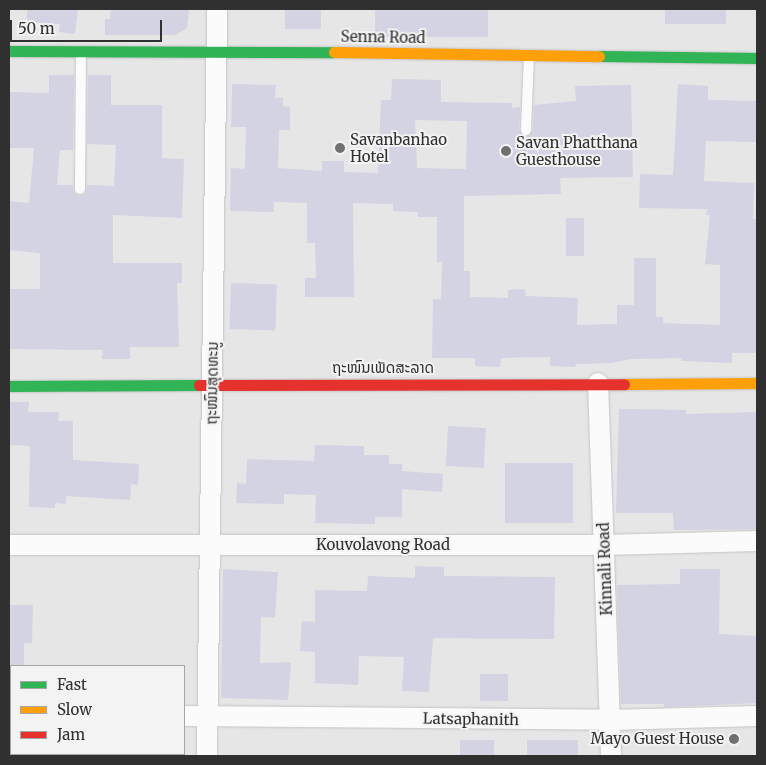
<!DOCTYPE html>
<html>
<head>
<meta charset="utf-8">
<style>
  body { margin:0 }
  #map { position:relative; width:766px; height:765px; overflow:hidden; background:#e6e6e7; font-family:Merriweather,"Noto Sans Lao",serif }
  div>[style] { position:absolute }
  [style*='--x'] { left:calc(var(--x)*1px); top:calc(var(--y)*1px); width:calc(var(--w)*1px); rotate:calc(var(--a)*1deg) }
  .building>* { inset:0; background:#d3d3e3; transform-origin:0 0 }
  .roads { filter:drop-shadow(0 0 1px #c4c4c5) drop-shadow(0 0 1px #c4c4c5) }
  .lane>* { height:10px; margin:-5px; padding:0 5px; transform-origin:5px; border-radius:5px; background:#fbfbfb }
  .street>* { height:20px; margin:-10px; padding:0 10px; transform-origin:10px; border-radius:10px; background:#fbfbfb }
  .fast>* { height:11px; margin:-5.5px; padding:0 5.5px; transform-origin:5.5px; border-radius:5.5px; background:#30b455 }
  .slow>* { height:11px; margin:-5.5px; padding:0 5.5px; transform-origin:5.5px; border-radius:5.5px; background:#ff9f0a }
  .jam>* { height:11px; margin:-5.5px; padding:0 5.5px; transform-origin:5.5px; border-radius:5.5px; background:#e5322d }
  .dots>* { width:14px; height:14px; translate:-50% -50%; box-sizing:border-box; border:2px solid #f3f3f4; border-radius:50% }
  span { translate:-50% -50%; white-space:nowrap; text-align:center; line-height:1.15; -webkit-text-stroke:4px #f3f3f4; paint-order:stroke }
  .street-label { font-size:15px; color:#303030 }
  .poi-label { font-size:15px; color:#303030 }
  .left { translate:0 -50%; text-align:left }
  .right { translate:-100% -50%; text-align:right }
  .frame { position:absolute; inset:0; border:10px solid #303030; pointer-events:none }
  .legend { position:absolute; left:10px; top:665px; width:175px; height:90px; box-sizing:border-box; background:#f3f3f4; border:1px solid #a5a5a6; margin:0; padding:6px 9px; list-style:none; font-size:15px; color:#303030 }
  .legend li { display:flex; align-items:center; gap:10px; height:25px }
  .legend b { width:25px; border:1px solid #a5a5a6 }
  .scale { position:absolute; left:10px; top:20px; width:152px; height:22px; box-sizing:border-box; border:2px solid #303030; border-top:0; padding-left:6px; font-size:15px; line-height:18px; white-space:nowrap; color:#303030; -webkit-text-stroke:4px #f3f3f4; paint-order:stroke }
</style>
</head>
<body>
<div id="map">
  <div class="building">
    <i style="clip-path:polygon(27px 9px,78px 9px,75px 34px,59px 32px,60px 24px,27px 22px)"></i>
    <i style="clip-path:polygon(111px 9px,189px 9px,187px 28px,176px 35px,105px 35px,105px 19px,110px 19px)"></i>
    <i style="left:285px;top:9px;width:36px;height:20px"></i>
    <i style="left:375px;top:9px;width:113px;height:28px"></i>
    <i style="left:665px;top:9px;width:61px;height:15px"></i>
    <i style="clip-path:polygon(49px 75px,74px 75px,73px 150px,60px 150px,57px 185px,73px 185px,74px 193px,79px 196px,86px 193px,87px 185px,114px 186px,116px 145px,87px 144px,88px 75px,111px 75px,111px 105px,162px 105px,162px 158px,184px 159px,182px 218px,113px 215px,113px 263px,182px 263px,182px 283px,177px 283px,179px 347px,130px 347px,130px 359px,102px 359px,103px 350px,9px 349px,9px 289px,40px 289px,40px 253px,9px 250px,9px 201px,29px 203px,34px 148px,9px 148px,9px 92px,49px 93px)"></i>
    <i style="clip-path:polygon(evenodd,392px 79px,441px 80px,441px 102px,512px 103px,512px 108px,520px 107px,519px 130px,526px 137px,533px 131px,534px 105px,576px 101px,575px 86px,631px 85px,633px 177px,560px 178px,561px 194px,464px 196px,464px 271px,470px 271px,470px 297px,508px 298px,508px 290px,525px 289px,526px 296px,578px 298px,577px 325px,617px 324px,617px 305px,634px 305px,634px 258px,656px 258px,656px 317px,663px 317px,663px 323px,720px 325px,720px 265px,705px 264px,710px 215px,706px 215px,707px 209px,639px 208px,640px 174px,673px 175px,678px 84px,708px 86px,708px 100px,757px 101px,757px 142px,706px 141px,704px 181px,754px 183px,753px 219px,757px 219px,757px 353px,732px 353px,732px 363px,681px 361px,682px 358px,631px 359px,612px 363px,576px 364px,575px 367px,550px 366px,550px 357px,501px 358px,500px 367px,475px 366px,475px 358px,432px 358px,433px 299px,441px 299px,442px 262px,437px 262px,437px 217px,418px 217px,418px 212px,393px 211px,393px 204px,353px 203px,354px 297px,305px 297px,305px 278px,316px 278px,315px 243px,307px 243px,307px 203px,274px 202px,274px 212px,230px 211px,231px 168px,245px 169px,246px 127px,231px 127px,232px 84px,276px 85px,275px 98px,283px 98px,283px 106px,290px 107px,290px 130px,279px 130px,278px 168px,322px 171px,322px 161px,344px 161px,344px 172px,378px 173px,381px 100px,391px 100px,392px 79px,415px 120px,467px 121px,466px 169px,417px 168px,415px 120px)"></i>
    <i style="left:566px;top:218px;width:18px;height:38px"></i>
    <i style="left:231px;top:283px;width:46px;height:46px;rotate:2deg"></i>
    <i style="clip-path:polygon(9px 402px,29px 402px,28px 412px,59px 412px,58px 421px,73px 421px,73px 460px,139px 464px,138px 485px,131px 484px,130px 500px,66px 496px,66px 504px,55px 503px,55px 508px,29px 507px,30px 446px,9px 445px)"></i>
    <i style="clip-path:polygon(619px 409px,686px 410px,686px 414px,757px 412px,757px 529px,674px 530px,673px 513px,616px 513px)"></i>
    <i style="left:448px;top:426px;width:38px;height:40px;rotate:3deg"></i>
    <i style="clip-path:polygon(315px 445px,364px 446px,364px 455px,389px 455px,389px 464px,402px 464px,402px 471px,443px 474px,442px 492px,402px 489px,402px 517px,375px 517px,375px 524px,315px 523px,316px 495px,284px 494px,284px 504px,236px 503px,237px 483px,246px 484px,247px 459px,314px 461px)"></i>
    <i style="left:505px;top:463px;width:68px;height:60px"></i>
    <i style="clip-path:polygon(415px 566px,444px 567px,444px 576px,555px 577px,554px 639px,433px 638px,429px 692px,402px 691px,404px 657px,359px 656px,358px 685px,315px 683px,315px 652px,300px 651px,302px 621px,315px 622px,315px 590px,367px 591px,368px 576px,415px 578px)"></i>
    <i style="clip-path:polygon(223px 569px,278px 572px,275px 618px,261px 617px,260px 663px,291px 662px,288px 700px,221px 698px)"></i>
    <i style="clip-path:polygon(680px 569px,720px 569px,719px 634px,757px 636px,757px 703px,664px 707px,664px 704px,621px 704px,617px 585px,680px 584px)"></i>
    <i style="clip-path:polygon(9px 605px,33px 605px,32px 643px,24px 643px,24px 666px,11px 666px,11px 695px)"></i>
    <i style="left:480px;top:674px;width:28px;height:27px"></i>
    <i style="left:460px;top:740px;width:34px;height:16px"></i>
    <i style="left:527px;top:740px;width:51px;height:16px"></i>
  </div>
  <div class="roads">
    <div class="lane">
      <i style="--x:526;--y:130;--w:74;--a:-87.7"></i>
      <i style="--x:80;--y:189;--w:137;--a:-89.6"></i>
    </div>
    <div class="street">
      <i style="--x:598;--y:383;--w:373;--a:88"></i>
      <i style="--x:9;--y:545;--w:595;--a:0"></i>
      <i style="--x:604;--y:545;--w:153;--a:-1.5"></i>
      <i style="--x:9;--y:713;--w:2;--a:0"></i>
      <i style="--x:184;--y:716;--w:426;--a:0.5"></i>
      <i style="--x:610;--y:720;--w:147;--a:-1.6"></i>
      <i style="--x:207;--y:756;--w:747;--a:-89.23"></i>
    </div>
    <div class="fast">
      <i style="--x:9;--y:51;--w:325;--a:0.2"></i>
      <i style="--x:599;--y:56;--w:158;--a:0.7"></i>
      <i style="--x:9;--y:386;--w:190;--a:-0.3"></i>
    </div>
    <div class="slow">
      <i style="--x:334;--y:52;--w:265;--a:0.9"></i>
      <i style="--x:624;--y:384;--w:133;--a:-0.4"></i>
    </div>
    <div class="jam">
      <i style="--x:199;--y:385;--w:425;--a:-0.1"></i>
    </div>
  </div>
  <div class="dots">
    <i style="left:340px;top:148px;background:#707070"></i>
    <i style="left:506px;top:151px;background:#707070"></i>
    <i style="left:734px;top:739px;background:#707070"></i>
  </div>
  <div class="street-label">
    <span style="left:383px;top:37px;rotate:1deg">Senna Road</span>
    <span style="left:383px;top:368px">ຖະໜົນເພັດສະລາດ</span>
    <span style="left:212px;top:383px;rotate:-89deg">ຖະໜົນສຸດທະນູ</span>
    <span style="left:383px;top:545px">Kouvolavong Road</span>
    <span style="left:605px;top:569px;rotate:-92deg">Kinnali Road</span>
    <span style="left:471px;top:719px;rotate:1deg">Latsaphanith</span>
  </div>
  <div class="poi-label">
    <span class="left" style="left:350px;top:148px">Savanbanhao<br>Hotel</span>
    <span class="left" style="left:516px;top:151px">Savan Phatthana<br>Guesthouse</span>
    <span class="right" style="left:724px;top:739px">Mayo Guest House</span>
  </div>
  <div class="frame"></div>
  <ul class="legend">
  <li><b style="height:6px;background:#30b455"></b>Fast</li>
  <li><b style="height:6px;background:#ff9f0a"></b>Slow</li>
  <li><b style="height:6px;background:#e5322d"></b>Jam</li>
  </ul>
  <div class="scale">50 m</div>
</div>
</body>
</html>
